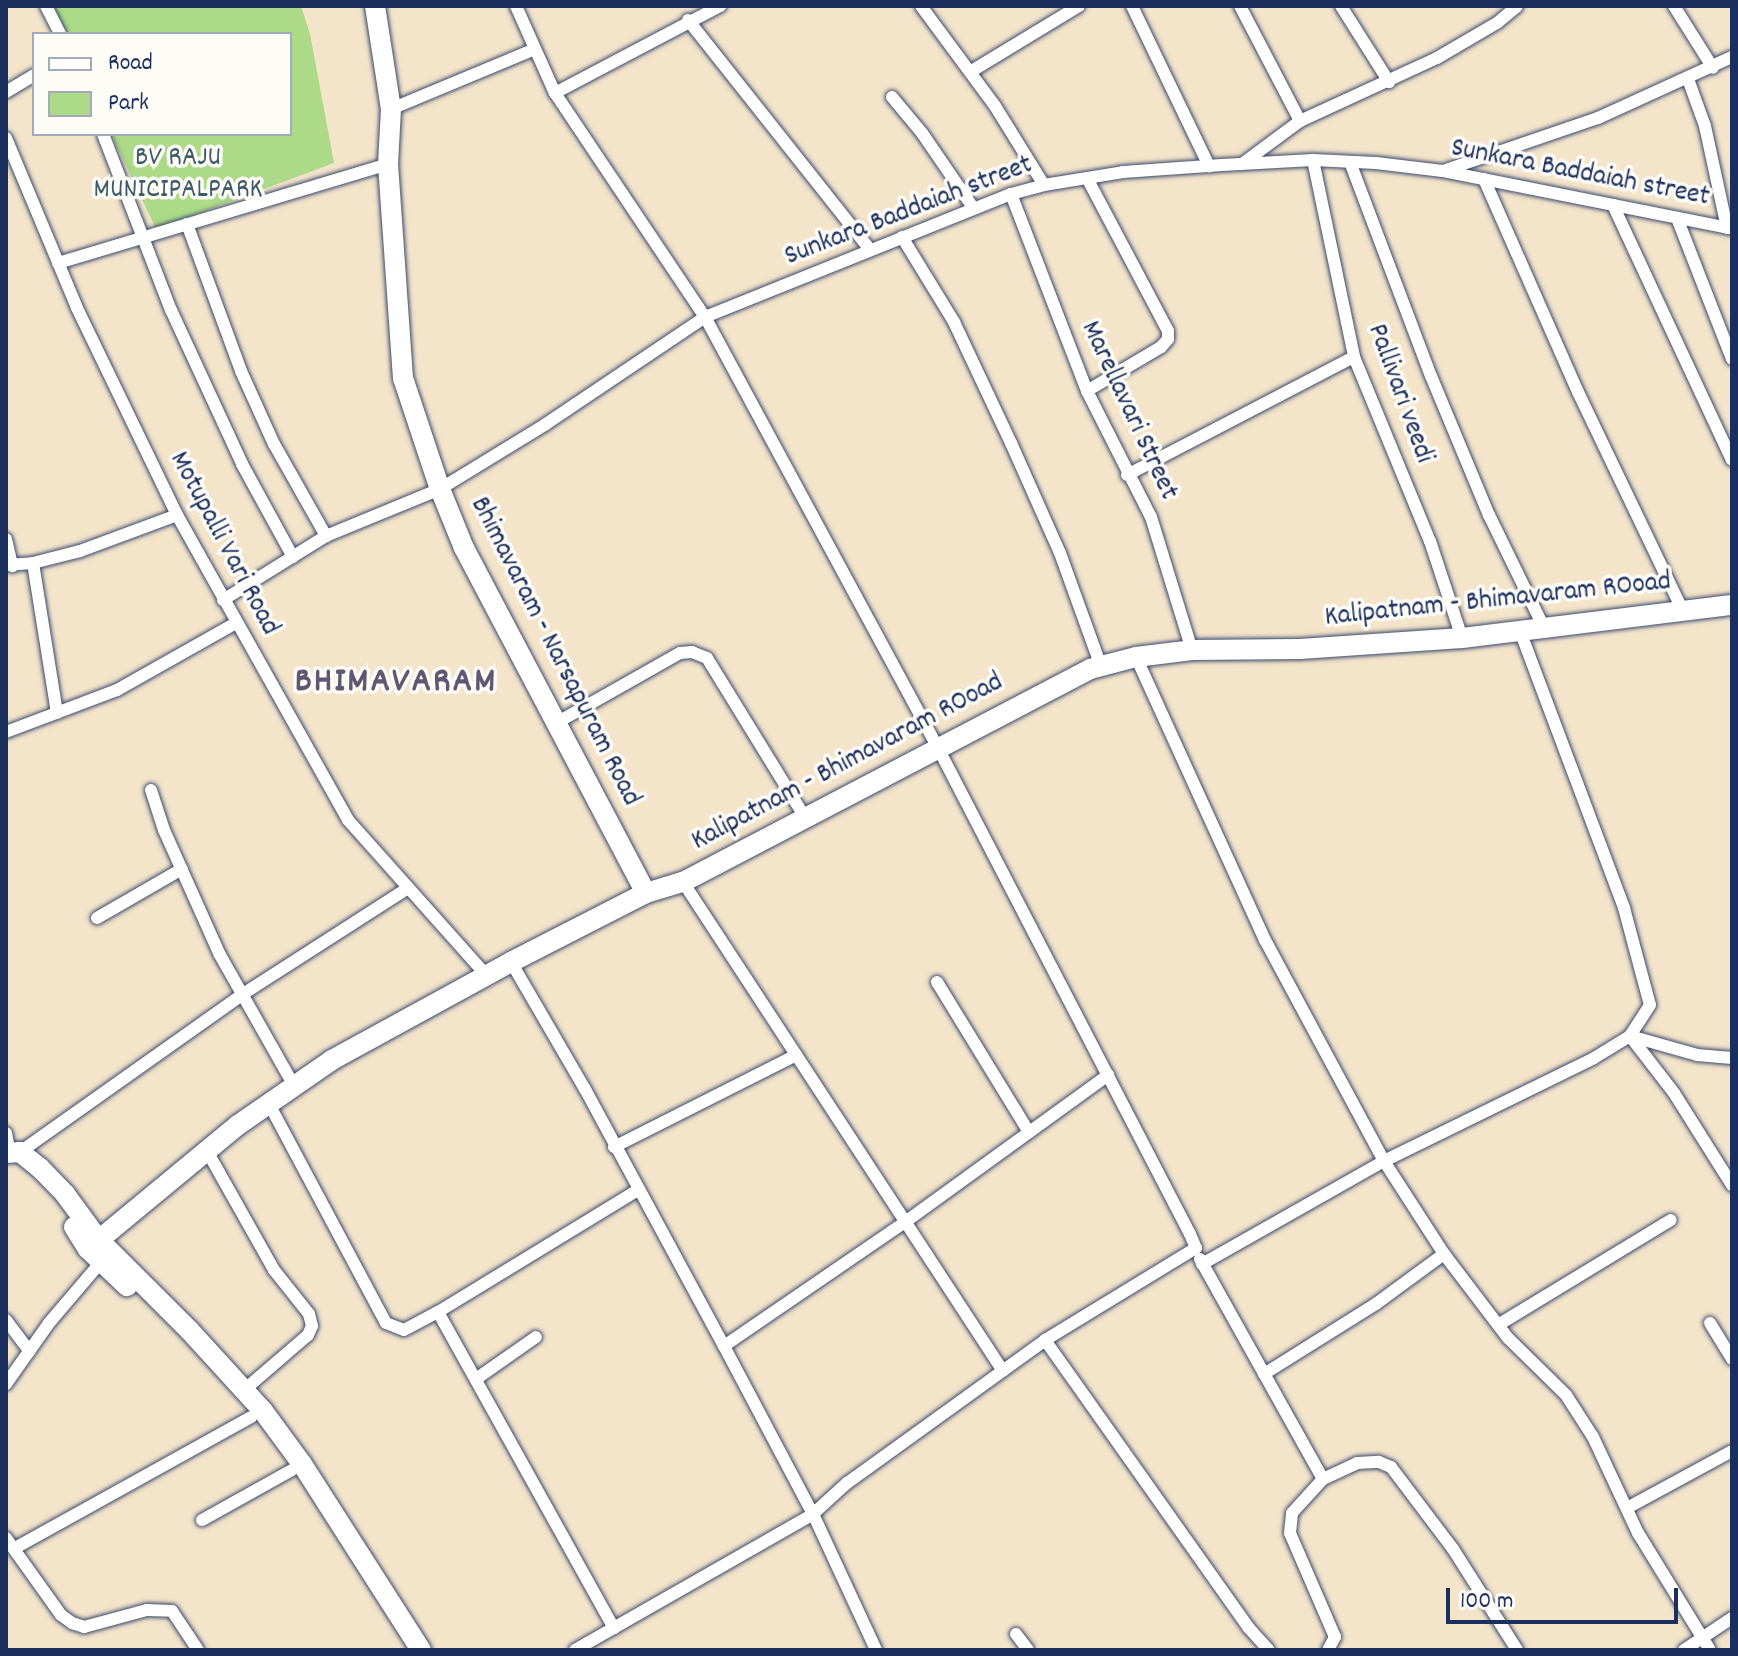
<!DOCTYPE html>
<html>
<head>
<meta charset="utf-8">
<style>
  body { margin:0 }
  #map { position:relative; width:1738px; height:1656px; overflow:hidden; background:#f3e4ca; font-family:Dekko,sans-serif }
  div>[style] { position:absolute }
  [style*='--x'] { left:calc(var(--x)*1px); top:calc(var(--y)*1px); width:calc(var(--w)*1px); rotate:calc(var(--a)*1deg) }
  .green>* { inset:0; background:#acda87 }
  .roads { filter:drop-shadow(0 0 2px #3b4a6e) drop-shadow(0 0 2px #3b4a6e) }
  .minor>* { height:12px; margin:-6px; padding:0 6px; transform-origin:6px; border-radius:6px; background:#fff }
  .primary>* { height:20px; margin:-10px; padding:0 10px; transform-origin:10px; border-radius:10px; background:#fff }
  .trunk>* { height:20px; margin:-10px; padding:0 10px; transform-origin:10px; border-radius:10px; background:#fff }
  span { translate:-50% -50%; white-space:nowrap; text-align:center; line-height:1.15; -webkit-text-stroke:7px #fdfcf7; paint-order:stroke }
  .park-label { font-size:28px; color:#3f5a68 }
  .street-label { font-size:28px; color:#1b2f5e }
  .district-label { font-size:36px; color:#605870; font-weight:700; letter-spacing:2px }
  .frame { position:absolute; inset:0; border:8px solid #1b2f5e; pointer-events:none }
  .legend { position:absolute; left:32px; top:32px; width:260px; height:104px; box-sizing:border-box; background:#fdfcf7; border:2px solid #a3aaba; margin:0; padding:10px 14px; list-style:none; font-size:24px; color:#1b2f5e }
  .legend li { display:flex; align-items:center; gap:16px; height:40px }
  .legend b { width:40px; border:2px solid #a3aaba }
  .scale { position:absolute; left:1446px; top:1588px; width:232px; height:36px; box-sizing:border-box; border:4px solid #1b2f5e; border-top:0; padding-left:10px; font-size:24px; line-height:28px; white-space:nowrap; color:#1b2f5e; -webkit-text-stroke:6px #fdfcf7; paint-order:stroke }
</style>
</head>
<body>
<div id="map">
  <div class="green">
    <i style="clip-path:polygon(43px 6px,301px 6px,310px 34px,334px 163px,156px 229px,111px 134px,290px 134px,290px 34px,58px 34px)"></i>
  </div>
  <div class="roads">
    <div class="minor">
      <i style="--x:46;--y:6;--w:31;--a:63"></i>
      <i style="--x:516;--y:6;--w:95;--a:65.9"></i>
      <i style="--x:555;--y:93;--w:270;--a:56.2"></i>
      <i style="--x:705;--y:317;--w:488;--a:61.6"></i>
      <i style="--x:937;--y:746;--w:550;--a:62.6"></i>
      <i style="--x:1190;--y:1234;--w:15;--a:67"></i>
      <i style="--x:1196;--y:1248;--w:177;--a:148.6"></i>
      <i style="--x:1045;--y:1340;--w:352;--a:54.7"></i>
      <i style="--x:1248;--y:1627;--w:31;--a:48"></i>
      <i style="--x:921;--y:6;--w:124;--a:53.5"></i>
      <i style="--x:995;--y:106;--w:93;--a:58.2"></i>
      <i style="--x:1132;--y:6;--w:178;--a:64.3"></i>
      <i style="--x:1240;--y:6;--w:130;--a:62.4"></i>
      <i style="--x:1341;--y:6;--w:90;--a:57.7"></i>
      <i style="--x:1674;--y:6;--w:73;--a:57.8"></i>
      <i style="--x:688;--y:20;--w:293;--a:51.6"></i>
      <i style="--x:970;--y:72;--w:127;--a:-31.2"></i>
      <i style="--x:1688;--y:79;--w:50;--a:70.1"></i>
      <i style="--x:1705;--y:126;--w:104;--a:77.8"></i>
      <i style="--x:6;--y:92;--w:33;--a:-31"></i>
      <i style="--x:555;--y:93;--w:187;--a:-27.8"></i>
      <i style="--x:892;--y:97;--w:47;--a:50.2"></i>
      <i style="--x:922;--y:133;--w:92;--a:55.6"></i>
      <i style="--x:391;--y:109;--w:156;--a:-22.6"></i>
      <i style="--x:103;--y:134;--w:189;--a:68.9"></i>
      <i style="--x:171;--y:310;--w:170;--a:65.2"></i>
      <i style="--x:242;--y:464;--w:106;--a:61.3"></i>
      <i style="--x:6;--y:138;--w:184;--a:67.3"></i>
      <i style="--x:77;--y:308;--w:230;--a:64.2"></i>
      <i style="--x:177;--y:515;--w:350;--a:60.7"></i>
      <i style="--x:348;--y:820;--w:208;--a:48.3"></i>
      <i style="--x:1313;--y:160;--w:201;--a:78.2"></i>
      <i style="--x:1354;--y:357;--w:199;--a:67.6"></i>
      <i style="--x:1430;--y:541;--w:102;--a:71.7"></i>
      <i style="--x:1350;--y:162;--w:229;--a:69.3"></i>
      <i style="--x:1431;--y:376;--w:151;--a:67.4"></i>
      <i style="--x:1489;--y:515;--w:126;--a:64"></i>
      <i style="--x:1242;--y:164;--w:72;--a:-36.6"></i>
      <i style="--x:1300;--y:121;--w:151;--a:-24.7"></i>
      <i style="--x:1437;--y:58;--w:69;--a:-30.3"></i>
      <i style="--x:1497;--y:23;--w:26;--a:-40"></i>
      <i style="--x:1446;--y:170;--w:161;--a:-18.9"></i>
      <i style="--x:1598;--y:118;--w:147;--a:-24.5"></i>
      <i style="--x:1087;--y:178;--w:173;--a:62.1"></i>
      <i style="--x:1168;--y:331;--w:8;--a:90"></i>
      <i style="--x:1168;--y:339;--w:11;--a:131"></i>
      <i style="--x:1161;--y:347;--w:86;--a:149.3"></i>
      <i style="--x:1484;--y:179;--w:233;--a:66.2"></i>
      <i style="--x:1578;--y:392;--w:243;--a:64.4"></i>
      <i style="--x:1011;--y:194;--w:211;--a:68.9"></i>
      <i style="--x:1087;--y:391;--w:141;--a:63.1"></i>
      <i style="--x:1151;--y:517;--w:139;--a:72.9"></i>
      <i style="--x:1613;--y:205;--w:281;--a:65"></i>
      <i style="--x:1677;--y:218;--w:151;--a:68.7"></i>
      <i style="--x:187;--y:224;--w:157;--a:69.8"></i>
      <i style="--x:241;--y:371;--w:80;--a:65.7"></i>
      <i style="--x:274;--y:444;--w:106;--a:60.5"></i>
      <i style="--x:902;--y:237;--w:100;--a:58.5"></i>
      <i style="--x:954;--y:322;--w:134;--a:64.8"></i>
      <i style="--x:1011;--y:443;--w:120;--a:66"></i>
      <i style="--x:1060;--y:553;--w:120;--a:70.1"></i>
      <i style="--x:58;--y:263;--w:345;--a:-16.7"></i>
      <i style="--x:1127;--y:475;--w:256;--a:-27.5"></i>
      <i style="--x:6;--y:539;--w:28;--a:77"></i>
      <i style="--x:33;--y:563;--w:152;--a:80.9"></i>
      <i style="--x:6;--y:565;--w:27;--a:-4"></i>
      <i style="--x:33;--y:563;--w:49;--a:-14.3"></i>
      <i style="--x:80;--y:551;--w:103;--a:-20.4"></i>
      <i style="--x:223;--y:600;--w:121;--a:-31.9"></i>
      <i style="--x:326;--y:536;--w:123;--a:-22.4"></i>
      <i style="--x:440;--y:489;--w:124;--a:-31.5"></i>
      <i style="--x:546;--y:424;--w:192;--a:-33.9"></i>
      <i style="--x:705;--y:317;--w:330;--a:-21.9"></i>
      <i style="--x:1011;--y:194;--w:34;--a:-15"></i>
      <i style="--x:1044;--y:185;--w:80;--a:-9.3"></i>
      <i style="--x:1123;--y:172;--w:99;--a:-4"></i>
      <i style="--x:1222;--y:165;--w:91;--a:-3.1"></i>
      <i style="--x:1313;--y:160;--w:63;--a:2.7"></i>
      <i style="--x:1376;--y:163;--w:67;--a:6.8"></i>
      <i style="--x:1443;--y:171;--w:295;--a:11.3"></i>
      <i style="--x:1520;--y:631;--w:296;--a:69.4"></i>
      <i style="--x:1624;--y:908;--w:100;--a:75"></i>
      <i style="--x:1650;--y:1005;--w:37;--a:123"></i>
      <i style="--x:1630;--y:1036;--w:70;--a:15.8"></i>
      <i style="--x:1697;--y:1055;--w:35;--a:5"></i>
      <i style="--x:1136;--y:657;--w:311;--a:65.5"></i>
      <i style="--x:1265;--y:940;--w:251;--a:61.7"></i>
      <i style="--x:1384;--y:1161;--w:111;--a:57.2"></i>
      <i style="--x:1444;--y:1254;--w:106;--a:52.7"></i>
      <i style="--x:1508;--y:1338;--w:81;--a:44.5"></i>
      <i style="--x:1566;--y:1395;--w:50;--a:57.3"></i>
      <i style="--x:1593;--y:1437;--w:106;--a:64.9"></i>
      <i style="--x:1638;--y:1533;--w:137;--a:58.4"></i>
      <i style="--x:558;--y:722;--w:140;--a:-29.5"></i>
      <i style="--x:680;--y:653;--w:12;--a:-5"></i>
      <i style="--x:692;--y:652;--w:16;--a:22"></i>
      <i style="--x:707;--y:658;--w:187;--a:58.4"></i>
      <i style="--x:6;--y:732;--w:119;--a:-20.7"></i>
      <i style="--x:117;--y:690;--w:137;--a:-29.4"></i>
      <i style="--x:151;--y:790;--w:42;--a:72"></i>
      <i style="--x:164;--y:830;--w:137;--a:65.9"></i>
      <i style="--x:220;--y:955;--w:150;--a:60.5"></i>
      <i style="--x:683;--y:882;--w:584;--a:56.8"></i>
      <i style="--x:97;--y:918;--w:98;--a:-30"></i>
      <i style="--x:511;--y:962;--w:147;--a:59.8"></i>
      <i style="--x:585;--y:1089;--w:292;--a:61.6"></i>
      <i style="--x:724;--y:1346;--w:190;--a:62.1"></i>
      <i style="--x:813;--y:1514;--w:150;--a:65.1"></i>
      <i style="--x:937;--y:982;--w:176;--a:58.5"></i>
      <i style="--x:269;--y:1104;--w:248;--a:61.9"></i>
      <i style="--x:386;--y:1323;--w:19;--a:21"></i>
      <i style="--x:404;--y:1330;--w:38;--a:-28"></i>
      <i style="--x:438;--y:1312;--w:362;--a:60.9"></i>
      <i style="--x:6;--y:1133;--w:20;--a:79"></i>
      <i style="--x:614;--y:1147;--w:204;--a:-26.8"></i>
      <i style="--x:207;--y:1151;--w:137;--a:60.6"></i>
      <i style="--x:274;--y:1270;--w:56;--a:51.5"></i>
      <i style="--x:309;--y:1314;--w:12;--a:76"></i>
      <i style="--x:312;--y:1326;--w:10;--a:114"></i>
      <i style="--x:308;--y:1335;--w:86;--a:139.3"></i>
      <i style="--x:20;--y:1152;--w:273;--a:-35.3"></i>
      <i style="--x:243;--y:994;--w:196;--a:-32.7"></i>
      <i style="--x:1200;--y:1259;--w:252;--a:60.8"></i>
      <i style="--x:1202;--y:1264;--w:209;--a:-29.5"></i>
      <i style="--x:1384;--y:1161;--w:234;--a:-26.1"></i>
      <i style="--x:1594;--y:1058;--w:42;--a:-31.4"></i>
      <i style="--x:1630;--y:1036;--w:72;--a:52.3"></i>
      <i style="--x:1674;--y:1093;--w:109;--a:57.8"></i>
      <i style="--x:438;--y:1312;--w:234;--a:-31.4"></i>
      <i style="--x:6;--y:1320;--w:39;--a:53"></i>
      <i style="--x:1710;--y:1323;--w:42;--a:58.6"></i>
      <i style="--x:1498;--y:1325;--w:202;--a:-31.3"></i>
      <i style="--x:724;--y:1346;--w:219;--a:-34.4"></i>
      <i style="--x:905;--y:1222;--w:251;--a:-35.9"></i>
      <i style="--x:1264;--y:1374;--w:133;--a:-32.1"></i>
      <i style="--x:1377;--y:1303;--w:83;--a:-36.2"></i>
      <i style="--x:476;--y:1379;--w:73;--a:-35"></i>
      <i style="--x:6;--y:1384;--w:75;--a:-54.8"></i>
      <i style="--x:49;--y:1323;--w:80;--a:-49.6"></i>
      <i style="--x:1627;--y:1508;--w:119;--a:-28.5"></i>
      <i style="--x:202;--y:1520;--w:103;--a:-29.1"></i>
      <i style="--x:6;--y:1538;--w:95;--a:54.5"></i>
      <i style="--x:61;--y:1615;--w:14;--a:36"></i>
      <i style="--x:72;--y:1623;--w:13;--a:18"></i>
      <i style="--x:84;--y:1627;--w:65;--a:-15.1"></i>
      <i style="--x:147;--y:1610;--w:25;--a:2"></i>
      <i style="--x:172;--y:1611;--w:47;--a:56.3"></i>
      <i style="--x:15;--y:1548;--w:270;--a:-29"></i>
      <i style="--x:1016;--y:1634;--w:20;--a:53"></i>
      <i style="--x:575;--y:1650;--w:274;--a:-29.7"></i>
      <i style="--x:813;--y:1514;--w:46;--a:-42.4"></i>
      <i style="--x:847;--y:1483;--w:244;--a:-35.8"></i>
      <i style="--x:1328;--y:1650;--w:15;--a:-62"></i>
      <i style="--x:1335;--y:1637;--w:113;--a:-113.4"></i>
      <i style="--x:1290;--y:1533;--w:20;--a:-84"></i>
      <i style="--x:1292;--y:1513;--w:46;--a:-47.6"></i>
      <i style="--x:1323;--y:1479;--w:38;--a:-25"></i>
      <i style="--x:1357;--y:1463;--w:22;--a:-3"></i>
      <i style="--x:1379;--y:1462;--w:13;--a:23"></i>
      <i style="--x:1391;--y:1467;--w:103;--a:52.9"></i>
      <i style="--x:1453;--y:1549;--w:120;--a:57.6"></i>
      <i style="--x:1684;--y:1650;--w:58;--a:-33.7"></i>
    </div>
    <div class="primary">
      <i style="--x:375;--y:6;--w:104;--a:81.2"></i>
      <i style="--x:391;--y:109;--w:55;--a:93.1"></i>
      <i style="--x:388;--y:164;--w:215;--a:86"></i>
      <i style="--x:403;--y:378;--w:117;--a:71.6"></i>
      <i style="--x:440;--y:489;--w:64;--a:67.9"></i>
      <i style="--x:464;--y:548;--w:390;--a:62.2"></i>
      <i style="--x:88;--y:1249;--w:195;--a:-39.6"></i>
      <i style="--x:238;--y:1125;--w:114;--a:-34.7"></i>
      <i style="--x:332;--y:1060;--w:204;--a:-28.7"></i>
      <i style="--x:511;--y:962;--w:152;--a:-27.1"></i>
      <i style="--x:646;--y:893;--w:39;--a:-17"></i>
      <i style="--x:683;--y:882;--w:459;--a:-27.6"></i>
      <i style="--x:1090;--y:669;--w:48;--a:-14.6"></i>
      <i style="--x:1136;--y:657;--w:56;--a:-7.1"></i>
      <i style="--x:1192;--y:650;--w:108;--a:-0.5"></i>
      <i style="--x:1300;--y:649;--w:162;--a:-3.9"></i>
      <i style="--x:1462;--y:638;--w:272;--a:-7"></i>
    </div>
    <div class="trunk">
      <i style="--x:6;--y:1153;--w:14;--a:-4"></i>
      <i style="--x:20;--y:1152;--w:26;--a:39"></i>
      <i style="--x:40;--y:1168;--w:36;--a:46"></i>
      <i style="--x:65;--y:1194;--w:56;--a:53.7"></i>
      <i style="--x:98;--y:1239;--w:130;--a:45"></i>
      <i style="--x:190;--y:1331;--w:108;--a:47.6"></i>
      <i style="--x:263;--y:1411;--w:66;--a:53.7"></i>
      <i style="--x:302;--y:1464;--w:221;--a:57.4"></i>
      <i style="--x:74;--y:1227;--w:26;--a:58"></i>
      <i style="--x:88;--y:1249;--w:54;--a:43.5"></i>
    </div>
  </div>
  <div class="park-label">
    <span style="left:178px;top:175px">BV RAJU<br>MUNICIPALPARK</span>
  </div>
  <div class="street-label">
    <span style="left:1580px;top:174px;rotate:11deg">Sunkara Baddaiah street</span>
    <span style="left:909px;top:212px;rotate:-21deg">Sunkara Baddaiah street</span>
    <span style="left:1399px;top:394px;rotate:70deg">Pallivari veedi</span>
    <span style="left:1128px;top:411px;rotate:65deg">Marellavari Street</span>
    <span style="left:223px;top:544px;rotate:62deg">Motupalli Vari Road</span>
    <span style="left:1498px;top:601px;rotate:-6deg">Kalipatnam - Bhimavaram ROoad</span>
    <span style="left:554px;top:652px;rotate:63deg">Bhimavaram - Narsapuram Road</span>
    <span style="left:848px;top:763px;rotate:-28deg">Kalipatnam - Bhimavaram ROoad</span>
  </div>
  <div class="district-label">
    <span style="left:396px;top:684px">BHIMAVARAM</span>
  </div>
  <div class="frame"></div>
  <ul class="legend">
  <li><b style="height:10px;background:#fff"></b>Road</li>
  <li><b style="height:22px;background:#acda87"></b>Park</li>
  </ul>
  <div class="scale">100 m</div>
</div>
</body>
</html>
